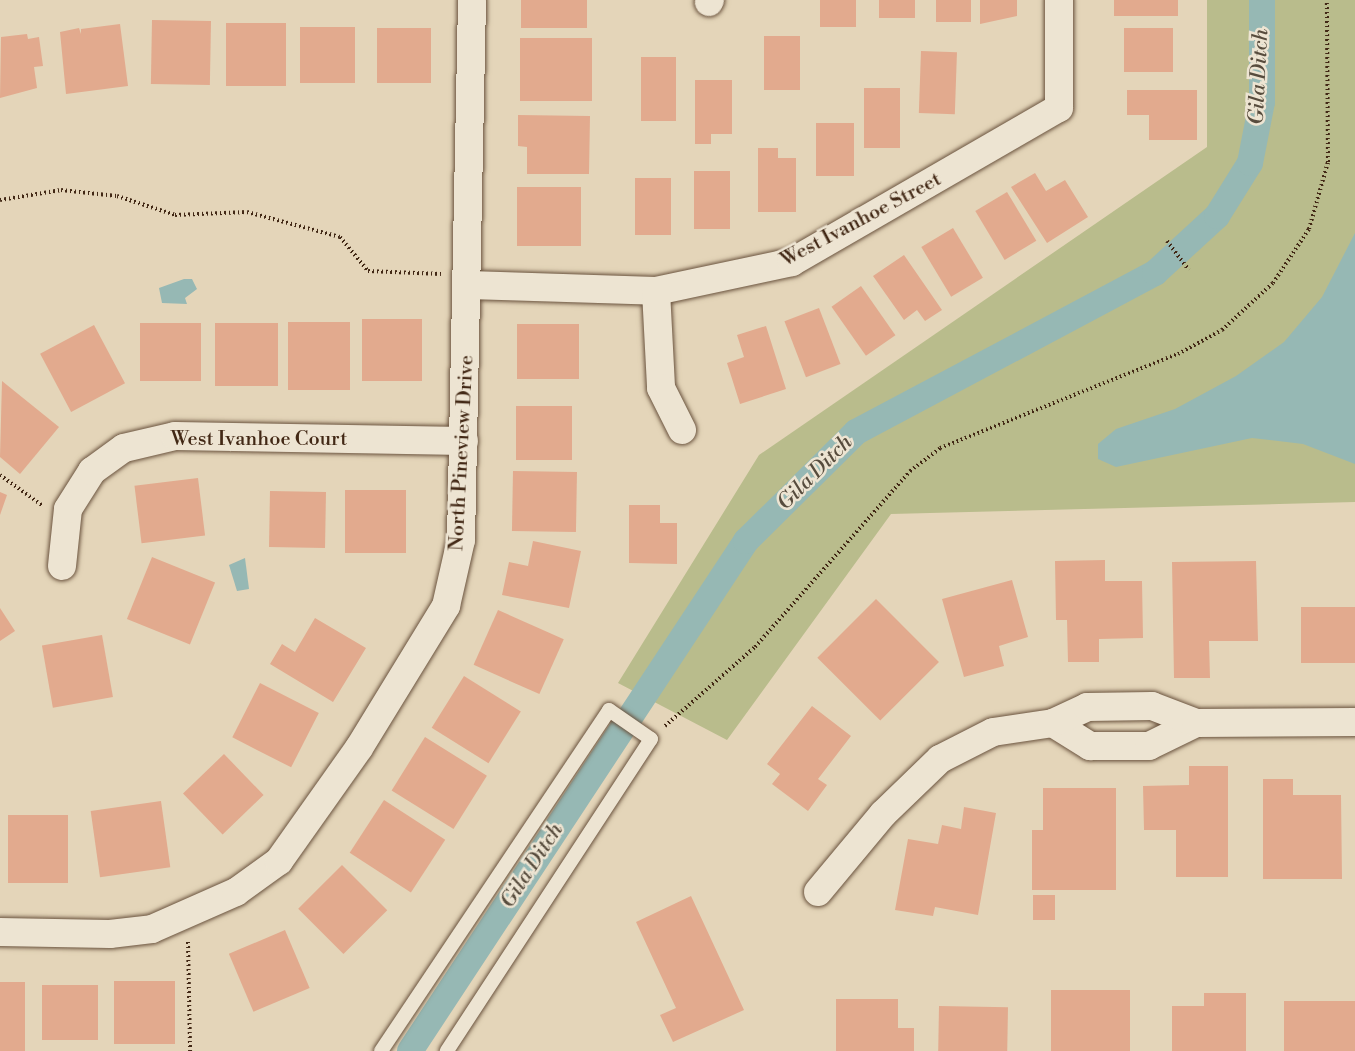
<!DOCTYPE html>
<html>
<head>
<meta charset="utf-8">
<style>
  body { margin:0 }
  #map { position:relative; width:1355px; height:1051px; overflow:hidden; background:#e4d5b9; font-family:"Libre Bodoni",serif }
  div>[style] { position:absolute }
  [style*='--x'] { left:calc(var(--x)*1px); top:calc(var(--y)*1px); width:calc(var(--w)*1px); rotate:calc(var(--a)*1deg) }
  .green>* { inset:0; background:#b9bc8c }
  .water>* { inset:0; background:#96b8b4 }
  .canal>* { height:26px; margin:-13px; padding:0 13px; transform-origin:13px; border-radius:13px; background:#96b8b4 }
  .building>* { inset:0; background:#e2aa8e; transform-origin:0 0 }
  .path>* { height:4px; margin-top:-2px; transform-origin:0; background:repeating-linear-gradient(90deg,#422815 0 1.5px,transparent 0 4.5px) }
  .roads { filter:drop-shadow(0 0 2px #6a533e) drop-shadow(0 0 2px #6a533e) }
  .service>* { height:14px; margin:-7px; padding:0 7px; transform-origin:7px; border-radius:7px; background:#ede4d2 }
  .minor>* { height:28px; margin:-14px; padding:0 14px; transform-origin:14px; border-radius:14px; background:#ede4d2 }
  span { translate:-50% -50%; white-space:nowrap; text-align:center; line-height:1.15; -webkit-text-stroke:5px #ede4d2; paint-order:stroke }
  .street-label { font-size:20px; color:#422815 }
  .water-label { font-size:21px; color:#574c3d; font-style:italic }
</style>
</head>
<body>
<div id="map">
  <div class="green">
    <i style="clip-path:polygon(1207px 0,1355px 0,1355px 502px,891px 514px,727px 740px,618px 683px,759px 455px,1207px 147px)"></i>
  </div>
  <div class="water">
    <i style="clip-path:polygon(1355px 233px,1355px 464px,1303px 444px,1252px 438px,1116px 467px,1098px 459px,1098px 444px,1116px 429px,1175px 409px,1236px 376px,1284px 342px,1322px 297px)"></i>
    <i style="clip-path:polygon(184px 279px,192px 279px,197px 289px,185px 298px,187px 304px,162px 303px,159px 288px)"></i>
    <i style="clip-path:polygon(245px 558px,249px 589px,237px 591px,229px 565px)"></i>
  </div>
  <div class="canal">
    <i style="--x:410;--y:1051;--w:611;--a:-56.62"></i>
    <i style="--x:746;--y:541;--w:155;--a:-44.7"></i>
    <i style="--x:856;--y:432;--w:339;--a:-28"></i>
    <i style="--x:1155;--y:273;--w:84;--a:-42.6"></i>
    <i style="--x:1217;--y:216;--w:62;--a:-58.1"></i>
    <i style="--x:1250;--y:163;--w:62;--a:-78.9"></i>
    <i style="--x:1262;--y:102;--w:102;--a:-90"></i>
  </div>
  <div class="building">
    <i style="left:521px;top:0;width:66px;height:28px"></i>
    <i style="left:820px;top:0;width:36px;height:27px"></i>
    <i style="left:879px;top:0;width:36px;height:18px"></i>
    <i style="left:936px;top:0;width:35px;height:22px"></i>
    <i style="clip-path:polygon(980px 0,1017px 0,1017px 16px,980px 24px)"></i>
    <i style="left:1114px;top:0;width:64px;height:16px"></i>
    <i style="left:152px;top:20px;width:59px;height:64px;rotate:1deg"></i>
    <i style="left:226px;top:23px;width:60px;height:63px"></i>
    <i style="clip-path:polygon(120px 24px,128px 86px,66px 94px,60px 32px,79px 28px,81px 34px,81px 29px)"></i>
    <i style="left:300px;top:27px;width:55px;height:56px"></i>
    <i style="left:377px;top:28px;width:54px;height:55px"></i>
    <i style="left:1124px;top:28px;width:49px;height:44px"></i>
    <i style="clip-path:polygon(27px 34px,28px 39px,39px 37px,43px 66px,34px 67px,37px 88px,0 98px,1px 37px)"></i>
    <i style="left:764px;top:36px;width:36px;height:54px"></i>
    <i style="left:520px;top:38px;width:72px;height:63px"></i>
    <i style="left:921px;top:51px;width:36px;height:62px;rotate:2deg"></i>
    <i style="left:641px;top:57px;width:35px;height:64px"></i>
    <i style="clip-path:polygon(695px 80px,732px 80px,732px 134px,711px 134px,711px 144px,695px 144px)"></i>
    <i style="left:864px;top:88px;width:36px;height:60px"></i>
    <i style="clip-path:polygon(1127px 90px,1197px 90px,1197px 140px,1149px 140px,1149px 115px,1127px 115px)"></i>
    <i style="clip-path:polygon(518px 115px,590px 116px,589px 174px,527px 174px,527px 147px,518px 146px)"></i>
    <i style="left:816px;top:123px;width:38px;height:53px"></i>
    <i style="clip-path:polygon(758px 148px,778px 148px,778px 158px,796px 158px,796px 212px,758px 212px)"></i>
    <i style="left:694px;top:171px;width:36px;height:58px"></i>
    <i style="clip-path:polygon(1035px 173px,1046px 191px,1065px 180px,1088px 217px,1047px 243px,1011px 187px)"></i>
    <i style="left:635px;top:178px;width:36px;height:57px"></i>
    <i style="left:517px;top:187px;width:64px;height:59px"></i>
    <i style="left:1007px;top:192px;width:57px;height:37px;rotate:59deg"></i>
    <i style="left:953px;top:228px;width:58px;height:37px;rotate:59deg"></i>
    <i style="clip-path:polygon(904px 255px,942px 310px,925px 321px,917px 310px,904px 320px,873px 276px)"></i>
    <i style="left:861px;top:286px;width:60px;height:36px;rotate:55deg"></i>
    <i style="left:819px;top:308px;width:60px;height:37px;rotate:69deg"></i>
    <i style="left:362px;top:319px;width:60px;height:62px"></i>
    <i style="left:288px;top:322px;width:62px;height:68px"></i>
    <i style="left:140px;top:323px;width:61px;height:58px"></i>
    <i style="left:215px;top:323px;width:63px;height:63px"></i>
    <i style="left:517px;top:324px;width:62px;height:55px"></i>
    <i style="left:94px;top:325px;width:66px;height:61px;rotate:62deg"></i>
    <i style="clip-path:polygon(766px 326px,786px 389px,740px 404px,727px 363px,744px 357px,737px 335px)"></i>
    <i style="clip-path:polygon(2px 381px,59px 427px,20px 474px,0 457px)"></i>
    <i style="left:516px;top:406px;width:56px;height:54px"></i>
    <i style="left:513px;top:471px;width:64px;height:60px;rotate:1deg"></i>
    <i style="left:198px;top:478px;width:58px;height:64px;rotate:83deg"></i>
    <i style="left:345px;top:490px;width:61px;height:63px"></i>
    <i style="left:270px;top:491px;width:56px;height:56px;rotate:1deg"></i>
    <i style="clip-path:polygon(0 492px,7px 495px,0 515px)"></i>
    <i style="clip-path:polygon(629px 505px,660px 505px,660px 523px,677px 523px,677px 564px,629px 563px)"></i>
    <i style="clip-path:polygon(533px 541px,581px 551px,569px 608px,502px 595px,509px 562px,528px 566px)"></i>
    <i style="left:152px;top:557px;width:68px;height:67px;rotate:22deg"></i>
    <i style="clip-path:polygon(1105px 560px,1105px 581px,1142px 581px,1143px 638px,1099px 639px,1099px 662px,1068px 662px,1067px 620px,1056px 620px,1055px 561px)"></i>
    <i style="clip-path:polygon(1256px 561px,1258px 641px,1209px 641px,1210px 678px,1174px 678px,1172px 562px)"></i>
    <i style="clip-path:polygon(1012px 580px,1028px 637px,999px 646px,1004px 666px,964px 677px,942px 599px)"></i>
    <i style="left:876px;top:599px;width:89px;height:83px;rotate:45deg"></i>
    <i style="left:1301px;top:607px;width:54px;height:56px"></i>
    <i style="clip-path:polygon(0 608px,15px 631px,0 641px)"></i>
    <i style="left:498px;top:610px;width:72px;height:60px;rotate:24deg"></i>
    <i style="clip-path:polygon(315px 618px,366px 648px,333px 702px,270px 664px,282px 644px,295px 652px)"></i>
    <i style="left:102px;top:635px;width:63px;height:61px;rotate:80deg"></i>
    <i style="left:464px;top:676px;width:67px;height:61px;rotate:32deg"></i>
    <i style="left:260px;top:683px;width:66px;height:61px;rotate:27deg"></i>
    <i style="clip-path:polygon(812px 706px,851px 736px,818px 779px,827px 785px,808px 811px,772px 784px,780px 774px,767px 764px)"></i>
    <i style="left:425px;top:737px;width:73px;height:63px;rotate:32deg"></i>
    <i style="left:224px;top:754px;width:57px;height:57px;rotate:46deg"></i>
    <i style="clip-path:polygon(1189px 766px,1228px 766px,1228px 877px,1176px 877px,1176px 830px,1144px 830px,1143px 786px,1189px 785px)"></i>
    <i style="clip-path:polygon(1263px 779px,1293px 779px,1293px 795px,1341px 795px,1342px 879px,1263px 879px)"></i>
    <i style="clip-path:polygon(1043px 788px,1116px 788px,1116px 890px,1032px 890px,1032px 830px,1043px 830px)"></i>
    <i style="left:384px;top:800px;width:73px;height:63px;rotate:33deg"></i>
    <i style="left:161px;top:801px;width:67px;height:71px;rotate:82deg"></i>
    <i style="clip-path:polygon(964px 807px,996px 813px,978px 915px,935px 907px,933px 916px,895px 910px,908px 839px,938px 844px,942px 825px,961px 829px)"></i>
    <i style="left:8px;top:815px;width:60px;height:68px"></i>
    <i style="left:342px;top:865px;width:64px;height:62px;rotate:45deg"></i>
    <i style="left:1033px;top:895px;width:22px;height:25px"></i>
    <i style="clip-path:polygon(691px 896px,744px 1010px,673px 1042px,660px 1015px,676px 1008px,636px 922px)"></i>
    <i style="left:285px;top:930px;width:63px;height:61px;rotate:67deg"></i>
    <i style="left:114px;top:981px;width:61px;height:63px"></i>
    <i style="left:0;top:982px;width:25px;height:69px"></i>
    <i style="left:42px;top:985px;width:56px;height:55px"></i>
    <i style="left:1051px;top:990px;width:79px;height:61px"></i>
    <i style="clip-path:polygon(1204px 993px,1246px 993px,1246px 1051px,1172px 1051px,1172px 1006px,1204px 1006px)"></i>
    <i style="clip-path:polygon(836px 999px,898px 999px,898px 1028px,914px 1028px,914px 1051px,836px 1051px)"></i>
    <i style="left:1355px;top:1001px;width:50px;height:71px;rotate:90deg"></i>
    <i style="left:939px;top:1006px;width:69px;height:45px;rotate:1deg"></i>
  </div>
  <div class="path">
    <i style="--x:0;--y:200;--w:62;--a:-9.3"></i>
    <i style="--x:61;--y:190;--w:56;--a:6.1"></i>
    <i style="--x:117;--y:196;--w:61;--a:18.1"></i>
    <i style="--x:175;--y:215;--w:72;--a:-2.4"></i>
    <i style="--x:247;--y:212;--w:96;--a:15"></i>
    <i style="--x:340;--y:237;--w:44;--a:50.5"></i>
    <i style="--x:368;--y:271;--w:73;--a:2.4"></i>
    <i style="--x:1167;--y:241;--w:36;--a:53"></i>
    <i style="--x:0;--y:475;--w:53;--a:35.8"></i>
    <i style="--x:665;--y:726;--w:120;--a:-41.3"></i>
    <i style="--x:755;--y:647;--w:235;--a:-48.6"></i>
    <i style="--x:910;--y:471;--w:38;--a:-37"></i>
    <i style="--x:940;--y:448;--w:256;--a:-21.6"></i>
    <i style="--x:1178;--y:354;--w:50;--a:-28.6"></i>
    <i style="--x:1222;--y:330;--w:69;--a:-42.7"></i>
    <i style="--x:1273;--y:283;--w:65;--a:-56.3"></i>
    <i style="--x:1309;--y:229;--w:70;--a:-74.2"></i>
    <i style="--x:1328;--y:162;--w:162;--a:-90.4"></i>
    <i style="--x:188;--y:942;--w:109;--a:88.9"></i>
  </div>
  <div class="roads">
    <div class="service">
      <i style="--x:381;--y:1051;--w:410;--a:-56.2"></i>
      <i style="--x:609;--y:710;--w:51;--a:34.6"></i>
      <i style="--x:651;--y:739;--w:373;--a:123.2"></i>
    </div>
    <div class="minor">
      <i style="--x:709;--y:2;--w:2;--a:-63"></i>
      <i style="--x:469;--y:285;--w:187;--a:1.8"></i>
      <i style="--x:656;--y:291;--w:139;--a:-12"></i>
      <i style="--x:792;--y:262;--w:308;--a:-30"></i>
      <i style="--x:1059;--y:108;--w:108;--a:-90"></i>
      <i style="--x:656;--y:291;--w:97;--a:87"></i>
      <i style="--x:661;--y:388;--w:47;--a:63.4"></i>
      <i style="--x:62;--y:566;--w:57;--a:-84"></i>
      <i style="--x:68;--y:509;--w:45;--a:-57.7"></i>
      <i style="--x:92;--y:471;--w:39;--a:-36"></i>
      <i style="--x:124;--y:448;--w:52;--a:-13.2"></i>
      <i style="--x:175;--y:436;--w:289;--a:1"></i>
      <i style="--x:1053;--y:723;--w:44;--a:31.9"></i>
      <i style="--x:1090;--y:746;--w:59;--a:0"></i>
      <i style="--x:1149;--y:746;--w:52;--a:-26.1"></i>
      <i style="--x:818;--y:892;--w:102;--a:-50.2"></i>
      <i style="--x:883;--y:814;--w:79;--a:-44"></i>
      <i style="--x:940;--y:759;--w:59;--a:-27"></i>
      <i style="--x:993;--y:732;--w:61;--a:-8.5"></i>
      <i style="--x:1053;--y:723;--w:38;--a:-25"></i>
      <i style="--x:1087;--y:707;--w:65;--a:-0.9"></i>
      <i style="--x:1152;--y:706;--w:47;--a:21.1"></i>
      <i style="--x:1196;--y:723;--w:159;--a:-0.4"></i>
      <i style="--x:0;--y:932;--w:110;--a:1"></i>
      <i style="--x:110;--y:934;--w:42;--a:-6.8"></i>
      <i style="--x:152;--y:929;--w:92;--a:-23.8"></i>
      <i style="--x:236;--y:892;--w:53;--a:-35.8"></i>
      <i style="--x:279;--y:861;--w:138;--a:-54.7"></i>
      <i style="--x:359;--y:748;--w:167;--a:-58.5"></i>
      <i style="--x:446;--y:606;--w:68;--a:-77.2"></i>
      <i style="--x:461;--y:540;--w:540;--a:-88.83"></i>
    </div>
  </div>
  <div class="street-label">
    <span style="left:861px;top:220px;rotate:-28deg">West Ivanhoe Street</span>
    <span style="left:259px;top:439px">West Ivanhoe Court</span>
    <span style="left:462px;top:453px;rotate:-87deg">North Pineview Drive</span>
  </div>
  <div class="water-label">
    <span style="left:1259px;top:77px;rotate:-87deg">Gila Ditch</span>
    <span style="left:815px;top:473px;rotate:-45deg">Gila Ditch</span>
    <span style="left:532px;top:866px;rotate:-57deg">Gila Ditch</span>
  </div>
</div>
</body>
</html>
